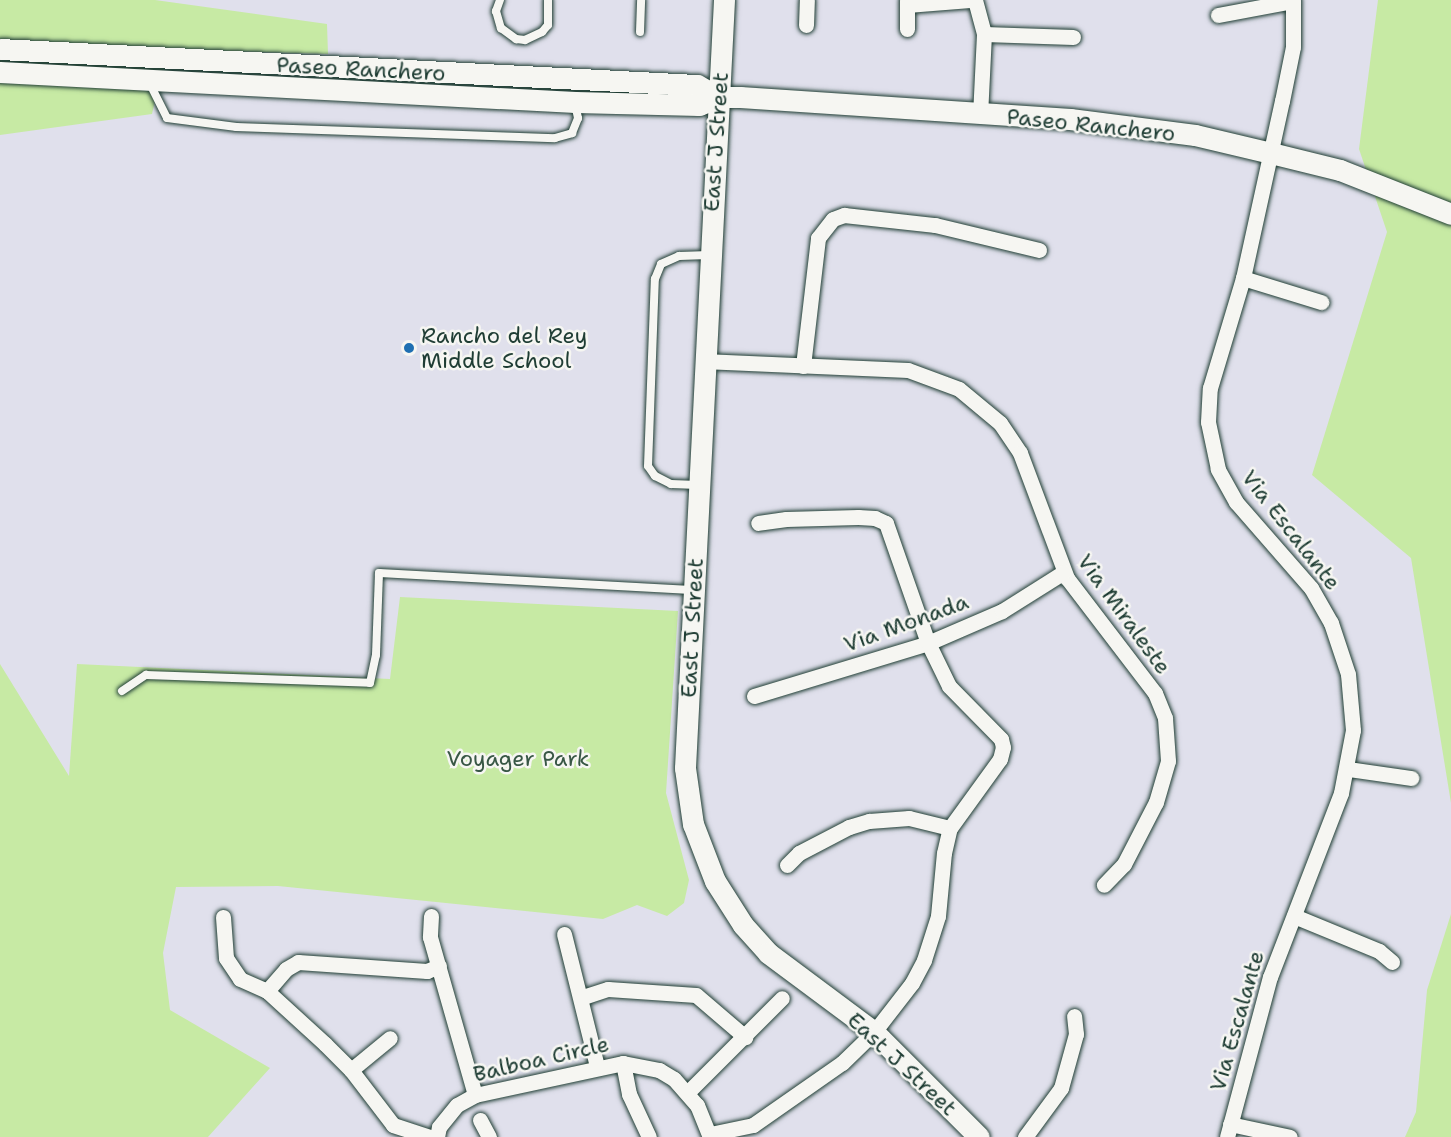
<!DOCTYPE html>
<html>
<head>
<meta charset="utf-8">
<style>
  body { margin:0 }
  #map { position:relative; width:1451px; height:1137px; overflow:hidden; background:#e0e0ec; font-family:"Shantell Sans",sans-serif }
  div>[style] { position:absolute }
  [style*='--x'] { left:calc(var(--x)*1px); top:calc(var(--y)*1px); width:calc(var(--w)*1px); rotate:calc(var(--a)*1deg) }
  .green>* { inset:0; background:#c7eaa4 }
  .roads { filter:drop-shadow(0 0 2px #1f3d34) drop-shadow(0 0 2px #1f3d34) }
  .lane>* { height:8px; margin:-4px; padding:0 4px; transform-origin:4px; border-radius:4px; background:#f6f6f2 }
  .street>* { height:15px; margin:-7.5px; padding:0 7.5px; transform-origin:7.5px; border-radius:7.5px; background:#f6f6f2 }
  .secondary>* { height:21px; margin:-10.5px; padding:0 10.5px; transform-origin:10.5px; border-radius:10.5px; background:#f6f6f2 }
  .dots>* { width:16px; height:16px; translate:-50% -50%; box-sizing:border-box; border:3px solid #f6f6f2; border-radius:50% }
  span { translate:-50% -50%; white-space:nowrap; text-align:center; line-height:1.15; -webkit-text-stroke:5px #f6f6f2; paint-order:stroke }
  .street-label { font-size:22px; color:#1f3d34 }
  .poi-label { font-size:22px; color:#1f3d34 }
  .left { translate:0 -50%; text-align:left }
  .park-label { font-size:22px; color:#385745 }
</style>
</head>
<body>
<div id="map">
  <div class="green">
    <i style="clip-path:polygon(0 0,155px 0,327px 24px,328px 54px,167px 49px,152px 114px,0 135px)"></i>
    <i style="clip-path:polygon(1378px 0,1451px 0,1451px 803px,1411px 558px,1312px 475px,1387px 232px,1359px 149px)"></i>
    <i style="clip-path:polygon(400px 597px,678px 611px,666px 793px,689px 880px,684px 903px,667px 916px,637px 905px,603px 919px,278px 886px,176px 887px,163px 953px,170px 1010px,270px 1068px,208px 1137px,0 1137px,0 664px,69px 776px,77px 664px,390px 679px)"></i>
    <i style="clip-path:polygon(1451px 914px,1451px 1137px,1405px 1137px,1416px 1112px,1427px 990px)"></i>
  </div>
  <div class="roads">
    <div class="lane">
      <i style="--x:500;--y:0;--w:12;--a:110"></i>
      <i style="--x:496;--y:11;--w:18;--a:74"></i>
      <i style="--x:501;--y:28;--w:19;--a:36"></i>
      <i style="--x:516;--y:39;--w:9;--a:6"></i>
      <i style="--x:525;--y:40;--w:19;--a:-25"></i>
      <i style="--x:542;--y:32;--w:9;--a:-49"></i>
      <i style="--x:548;--y:25;--w:25;--a:-90"></i>
      <i style="--x:640;--y:32;--w:32;--a:-88"></i>
      <i style="--x:149;--y:82;--w:40;--a:63.4"></i>
      <i style="--x:167;--y:118;--w:70;--a:7.4"></i>
      <i style="--x:236;--y:127;--w:319;--a:2"></i>
      <i style="--x:555;--y:138;--w:18;--a:-16"></i>
      <i style="--x:572;--y:133;--w:16;--a:-68"></i>
      <i style="--x:578;--y:118;--w:14;--a:-102"></i>
      <i style="--x:698;--y:485;--w:27;--a:-178"></i>
      <i style="--x:671;--y:484;--w:18;--a:-153"></i>
      <i style="--x:655;--y:476;--w:12;--a:-125"></i>
      <i style="--x:648;--y:466;--w:187;--a:-87.9"></i>
      <i style="--x:655;--y:279;--w:16;--a:-68"></i>
      <i style="--x:661;--y:264;--w:20;--a:-24"></i>
      <i style="--x:679;--y:256;--w:30;--a:-2"></i>
      <i style="--x:122;--y:691;--w:29;--a:-34"></i>
      <i style="--x:146;--y:675;--w:224;--a:2"></i>
      <i style="--x:370;--y:683;--w:29;--a:-78"></i>
      <i style="--x:376;--y:655;--w:82;--a:-87.9"></i>
      <i style="--x:379;--y:573;--w:313;--a:3.1"></i>
    </div>
    <div class="street">
      <i style="--x:975;--y:0;--w:35;--a:75"></i>
      <i style="--x:984;--y:34;--w:81;--a:92.8"></i>
      <i style="--x:907;--y:5;--w:63;--a:-4.5"></i>
      <i style="--x:1218;--y:15;--w:76;--a:-10.6"></i>
      <i style="--x:806;--y:25;--w:25;--a:-88"></i>
      <i style="--x:907;--y:29;--w:29;--a:-90"></i>
      <i style="--x:984;--y:34;--w:89;--a:1.9"></i>
      <i style="--x:1243;--y:278;--w:82;--a:17.1"></i>
      <i style="--x:703;--y:361;--w:205;--a:2.5"></i>
      <i style="--x:908;--y:370;--w:54;--a:20.4"></i>
      <i style="--x:959;--y:389;--w:53;--a:39.7"></i>
      <i style="--x:1000;--y:423;--w:36;--a:56"></i>
      <i style="--x:1020;--y:453;--w:134;--a:69.4"></i>
      <i style="--x:1067;--y:578;--w:145;--a:52.6"></i>
      <i style="--x:1155;--y:693;--w:27;--a:68"></i>
      <i style="--x:1165;--y:718;--w:43;--a:86"></i>
      <i style="--x:1168;--y:761;--w:43;--a:106.3"></i>
      <i style="--x:1156;--y:802;--w:70;--a:117.3"></i>
      <i style="--x:1124;--y:864;--w:29;--a:134"></i>
      <i style="--x:803;--y:366;--w:129;--a:-83.3"></i>
      <i style="--x:818;--y:238;--w:24;--a:-52"></i>
      <i style="--x:833;--y:219;--w:12;--a:-20"></i>
      <i style="--x:844;--y:215;--w:92;--a:6.3"></i>
      <i style="--x:935;--y:225;--w:107;--a:13.5"></i>
      <i style="--x:754;--y:696;--w:182;--a:-16.9"></i>
      <i style="--x:928;--y:643;--w:81;--a:-23.4"></i>
      <i style="--x:1002;--y:611;--w:73;--a:-32.2"></i>
      <i style="--x:1348;--y:769;--w:64;--a:8.1"></i>
      <i style="--x:787;--y:865;--w:17;--a:-45"></i>
      <i style="--x:799;--y:853;--w:56;--a:-27.5"></i>
      <i style="--x:849;--y:827;--w:21;--a:-17"></i>
      <i style="--x:869;--y:821;--w:40;--a:-4.3"></i>
      <i style="--x:909;--y:818;--w:42;--a:13.7"></i>
      <i style="--x:431;--y:916;--w:21;--a:93"></i>
      <i style="--x:430;--y:937;--w:164;--a:74.1"></i>
      <i style="--x:1294;--y:916;--w:92;--a:22.4"></i>
      <i style="--x:1379;--y:951;--w:17;--a:40"></i>
      <i style="--x:223;--y:917;--w:41;--a:85.8"></i>
      <i style="--x:226;--y:958;--w:25;--a:56"></i>
      <i style="--x:240;--y:979;--w:30;--a:24"></i>
      <i style="--x:267;--y:991;--w:79;--a:42.4"></i>
      <i style="--x:325;--y:1044;--w:37;--a:45"></i>
      <i style="--x:351;--y:1070;--w:69;--a:52.6"></i>
      <i style="--x:393;--y:1125;--w:40;--a:18"></i>
      <i style="--x:564;--y:934;--w:136;--a:76"></i>
      <i style="--x:267;--y:991;--w:29;--a:-49"></i>
      <i style="--x:286;--y:969;--w:14;--a:-30"></i>
      <i style="--x:298;--y:962;--w:129;--a:4"></i>
      <i style="--x:427;--y:971;--w:13;--a:-23"></i>
      <i style="--x:583;--y:997;--w:26;--a:-18"></i>
      <i style="--x:608;--y:989;--w:88;--a:3.9"></i>
      <i style="--x:696;--y:995;--w:65;--a:40.6"></i>
      <i style="--x:623;--y:1063;--w:32;--a:79"></i>
      <i style="--x:629;--y:1094;--w:47;--a:65.1"></i>
      <i style="--x:351;--y:1070;--w:50;--a:-39.4"></i>
      <i style="--x:687;--y:1093;--w:134;--a:-45"></i>
      <i style="--x:480;--y:1120;--w:19;--a:62"></i>
      <i style="--x:1230;--y:1124;--w:61;--a:12.2"></i>
      <i style="--x:710;--y:1134;--w:44;--a:-11.8"></i>
      <i style="--x:753;--y:1125;--w:108;--a:-34.9"></i>
      <i style="--x:842;--y:1063;--w:45;--a:-44.1"></i>
      <i style="--x:874;--y:1032;--w:62;--a:-52.2"></i>
      <i style="--x:912;--y:983;--w:26;--a:-62"></i>
      <i style="--x:924;--y:960;--w:46;--a:-72.3"></i>
      <i style="--x:938;--y:916;--w:63;--a:-84.6"></i>
      <i style="--x:944;--y:853;--w:26;--a:-77"></i>
      <i style="--x:950;--y:828;--w:85;--a:-54.1"></i>
      <i style="--x:1000;--y:759;--w:12;--a:-76"></i>
      <i style="--x:1003;--y:747;--w:8;--a:-104"></i>
      <i style="--x:1001;--y:739;--w:74;--a:-134.5"></i>
      <i style="--x:949;--y:686;--w:48;--a:-116"></i>
      <i style="--x:928;--y:643;--w:127;--a:-109.3"></i>
      <i style="--x:886;--y:523;--w:12;--a:-156"></i>
      <i style="--x:875;--y:518;--w:17;--a:-177"></i>
      <i style="--x:858;--y:517;--w:72;--a:178.4"></i>
      <i style="--x:786;--y:519;--w:28;--a:172"></i>
      <i style="--x:437;--y:1137;--w:10;--a:-79"></i>
      <i style="--x:439;--y:1127;--w:28;--a:-51"></i>
      <i style="--x:457;--y:1105;--w:21;--a:-29"></i>
      <i style="--x:475;--y:1095;--w:151;--a:-12.2"></i>
      <i style="--x:623;--y:1063;--w:37;--a:11"></i>
      <i style="--x:659;--y:1070;--w:17;--a:31"></i>
      <i style="--x:674;--y:1079;--w:35;--a:49"></i>
      <i style="--x:697;--y:1105;--w:35;--a:68"></i>
      <i style="--x:1025;--y:1137;--w:61;--a:-53.7"></i>
      <i style="--x:1061;--y:1088;--w:56;--a:-74.5"></i>
      <i style="--x:1076;--y:1034;--w:18;--a:-96"></i>
      <i style="--x:1227;--y:1137;--w:166;--a:-75"></i>
      <i style="--x:1270;--y:977;--w:197;--a:-68.9"></i>
      <i style="--x:1341;--y:793;--w:64;--a:-79.2"></i>
      <i style="--x:1353;--y:730;--w:56;--a:-95.1"></i>
      <i style="--x:1348;--y:674;--w:54;--a:-108.4"></i>
      <i style="--x:1331;--y:623;--w:40;--a:-119.7"></i>
      <i style="--x:1311;--y:588;--w:114;--a:-131.1"></i>
      <i style="--x:1236;--y:502;--w:38;--a:-119"></i>
      <i style="--x:1218;--y:469;--w:48;--a:-102"></i>
      <i style="--x:1208;--y:422;--w:34;--a:-87"></i>
      <i style="--x:1210;--y:388;--w:115;--a:-73.3"></i>
      <i style="--x:1243;--y:278;--w:181;--a:-77.6"></i>
      <i style="--x:1282;--y:101;--w:55;--a:-78.5"></i>
      <i style="--x:1293;--y:47;--w:47;--a:-90"></i>
    </div>
    <div class="secondary">
      <i style="--x:724;--y:0;--w:769;--a:92.91"></i>
      <i style="--x:685;--y:768;--w:57;--a:81.9"></i>
      <i style="--x:693;--y:824;--w:61;--a:68.9"></i>
      <i style="--x:715;--y:881;--w:52;--a:57.5"></i>
      <i style="--x:743;--y:925;--w:38;--a:48"></i>
      <i style="--x:768;--y:953;--w:132;--a:36.7"></i>
      <i style="--x:874;--y:1032;--w:148;--a:45"></i>
      <i style="--x:0;--y:49;--w:698;--a:2.96"></i>
      <i style="--x:697;--y:85;--w:25;--a:29"></i>
      <i style="--x:0;--y:72;--w:576;--a:2.99"></i>
      <i style="--x:575;--y:102;--w:124;--a:1.4"></i>
      <i style="--x:699;--y:105;--w:22;--a:-22"></i>
      <i style="--x:719;--y:97;--w:21;--a:0"></i>
      <i style="--x:740;--y:97;--w:331;--a:3.8"></i>
      <i style="--x:1070;--y:119;--w:126;--a:7.3"></i>
      <i style="--x:1195;--y:135;--w:78;--a:13.3"></i>
      <i style="--x:1271;--y:153;--w:71;--a:13.8"></i>
      <i style="--x:1340;--y:170;--w:119;--a:21.6"></i>
    </div>
  </div>
  <div class="dots">
    <i style="left:409px;top:348px;background:#1f6fb2"></i>
  </div>
  <div class="street-label">
    <span style="left:361px;top:69px;rotate:3deg">Paseo Ranchero</span>
    <span style="left:1091px;top:125px;rotate:6deg">Paseo Ranchero</span>
    <span style="left:716px;top:142px;rotate:-86deg">East J Street</span>
    <span style="left:1291px;top:530px;rotate:52deg">Via Escalante</span>
    <span style="left:1124px;top:614px;rotate:54deg">Via Miraleste</span>
    <span style="left:906px;top:623px;rotate:-20deg">Via Monada</span>
    <span style="left:692px;top:628px;rotate:-87deg">East J Street</span>
    <span style="left:1237px;top:1021px;rotate:-74deg">Via Escalante</span>
    <span style="left:541px;top:1059px;rotate:-13deg">Balboa Circle</span>
    <span style="left:902px;top:1064px;rotate:43deg">East J Street</span>
  </div>
  <div class="poi-label">
    <span class="left" style="left:421px;top:348px">Rancho del Rey<br>Middle School</span>
  </div>
  <div class="park-label">
    <span style="left:518px;top:759px">Voyager Park</span>
  </div>
</div>
</body>
</html>
